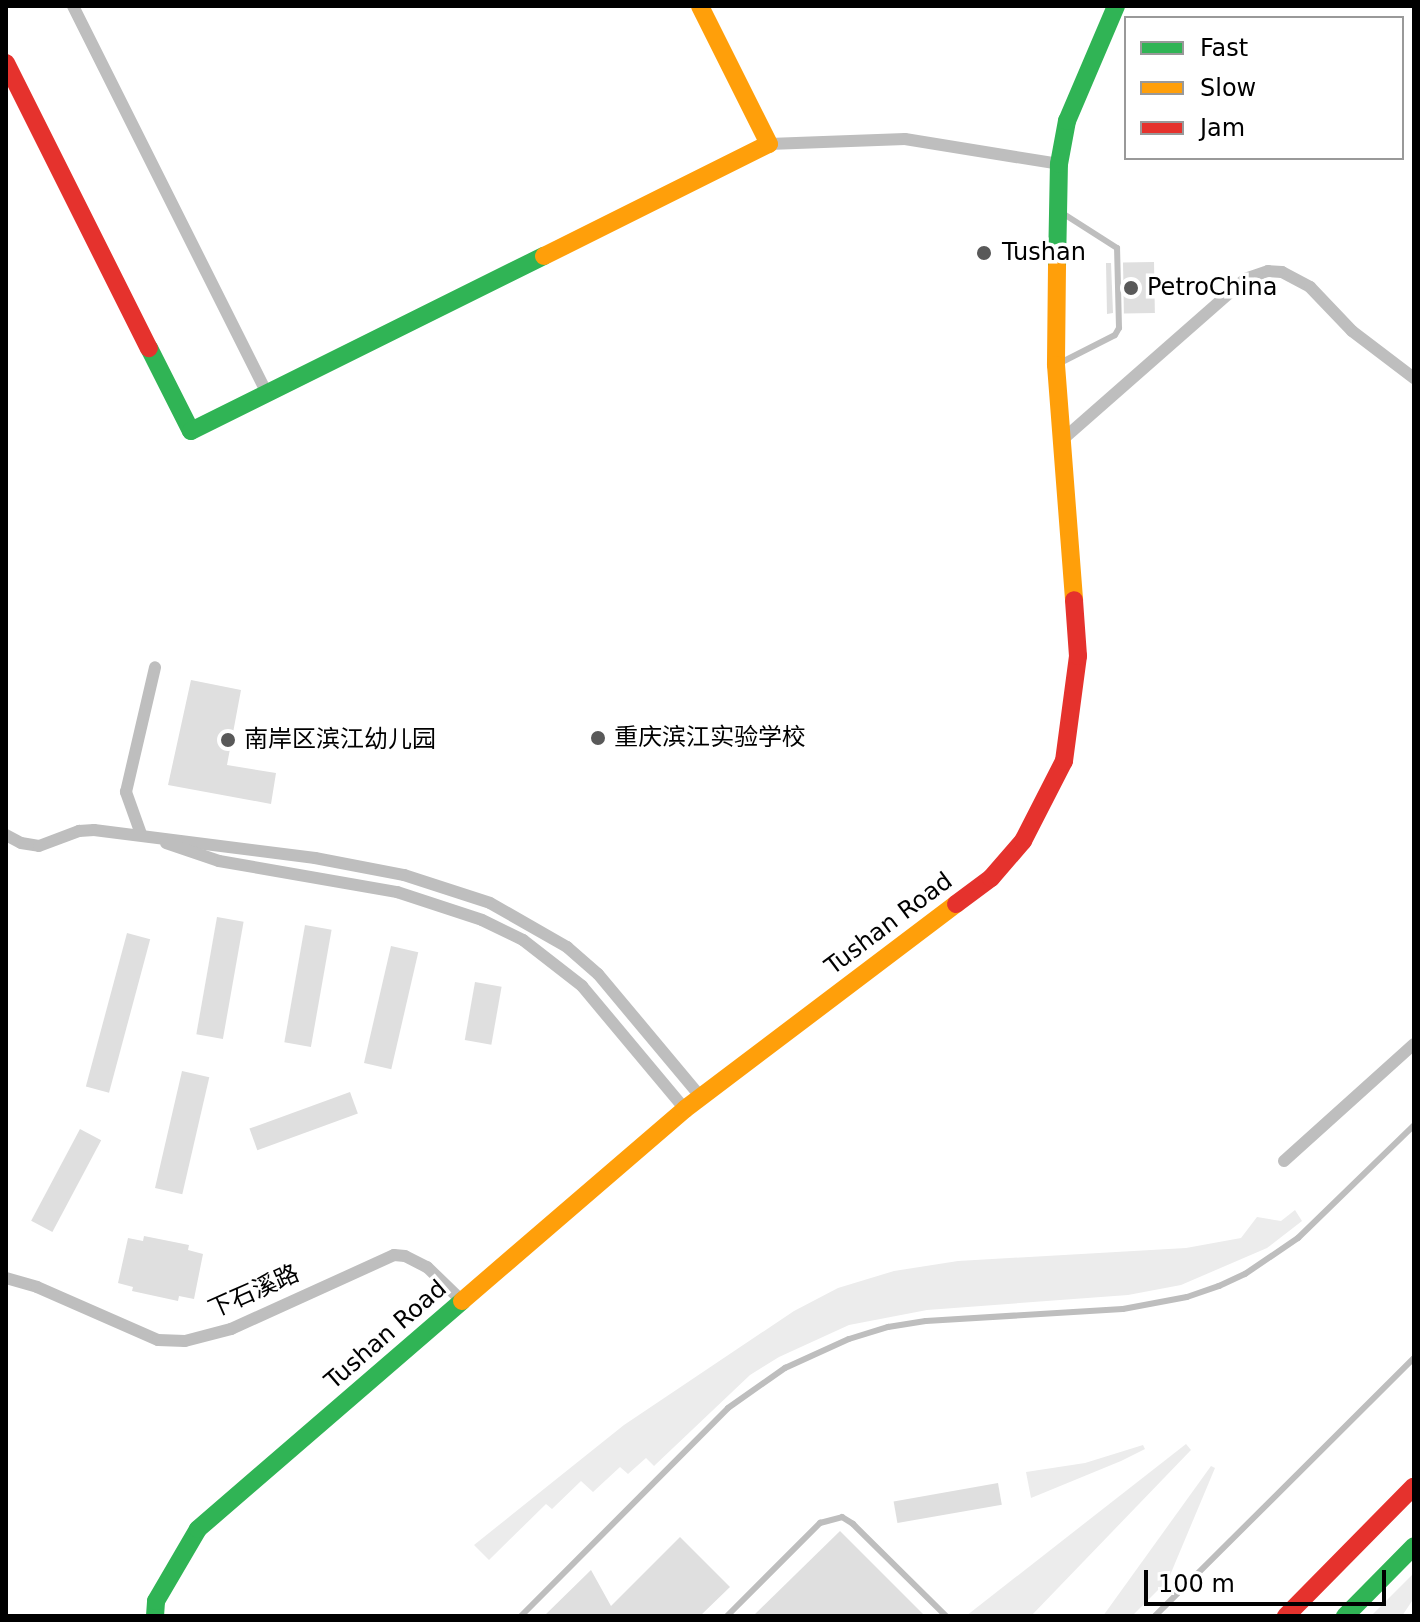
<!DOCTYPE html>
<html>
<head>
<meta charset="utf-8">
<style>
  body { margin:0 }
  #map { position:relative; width:1420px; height:1622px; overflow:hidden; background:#fff; font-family:"DejaVu Sans","Noto Sans SC",sans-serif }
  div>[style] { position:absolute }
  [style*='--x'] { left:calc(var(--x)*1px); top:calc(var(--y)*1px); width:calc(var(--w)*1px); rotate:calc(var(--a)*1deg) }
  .green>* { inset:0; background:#ececec }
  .building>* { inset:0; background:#dfdfdf; transform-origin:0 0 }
  .lane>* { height:6px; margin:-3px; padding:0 3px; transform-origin:3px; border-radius:3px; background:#bebebe }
  .street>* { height:12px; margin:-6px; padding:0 6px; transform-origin:6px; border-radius:6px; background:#bebebe }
  .fast>* { height:18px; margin:-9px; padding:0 9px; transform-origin:9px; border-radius:9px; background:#30b455 }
  .slow>* { height:18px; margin:-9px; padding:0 9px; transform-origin:9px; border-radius:9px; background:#ff9f0a }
  .jam>* { height:18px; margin:-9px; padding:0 9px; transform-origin:9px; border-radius:9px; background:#e5322d }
  .dots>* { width:22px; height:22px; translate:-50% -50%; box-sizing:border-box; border:4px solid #fff; border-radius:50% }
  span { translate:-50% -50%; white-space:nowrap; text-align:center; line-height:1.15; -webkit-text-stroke:7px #fff; paint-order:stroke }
  .poi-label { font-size:24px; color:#000 }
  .left { translate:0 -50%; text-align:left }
  .street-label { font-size:24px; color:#000 }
  .frame { position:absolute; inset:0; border:8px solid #000; pointer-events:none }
  .legend { position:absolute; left:1124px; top:16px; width:280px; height:144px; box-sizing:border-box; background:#fff; border:2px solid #999; margin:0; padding:10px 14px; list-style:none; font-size:24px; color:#000 }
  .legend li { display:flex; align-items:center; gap:16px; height:40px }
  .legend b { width:40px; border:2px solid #999 }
  .scale { position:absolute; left:1144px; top:1570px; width:242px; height:36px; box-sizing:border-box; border:4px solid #000; border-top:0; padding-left:10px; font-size:24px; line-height:28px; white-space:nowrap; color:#000; -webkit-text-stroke:6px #fff; paint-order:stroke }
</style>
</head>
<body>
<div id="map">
  <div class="green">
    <i style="clip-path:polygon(1295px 1210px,1302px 1221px,1267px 1248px,1181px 1285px,1128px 1295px,927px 1310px,849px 1325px,779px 1357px,750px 1375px,654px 1466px,646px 1458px,628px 1474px,620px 1467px,593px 1492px,581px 1481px,552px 1509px,546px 1504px,489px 1560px,474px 1545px,624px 1425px,794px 1311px,838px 1288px,894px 1271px,958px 1261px,1186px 1248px,1241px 1238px,1257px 1217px,1281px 1221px)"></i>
    <i style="clip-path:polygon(1186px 1444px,1191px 1450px,1031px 1616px,966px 1616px)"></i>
    <i style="clip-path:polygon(1143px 1445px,1145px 1449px,1121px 1461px,1031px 1498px,1026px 1472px,1085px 1463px)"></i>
    <i style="clip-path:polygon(1211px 1466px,1215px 1468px,1168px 1580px,1132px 1616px,1103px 1616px)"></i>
    <i style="clip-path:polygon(1414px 1573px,1414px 1598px,1402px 1616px,1371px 1616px)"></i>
  </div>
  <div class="building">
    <i style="left:1154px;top:262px;width:51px;height:31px;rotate:89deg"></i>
    <i style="clip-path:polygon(1106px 263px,1111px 263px,1113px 313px,1107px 314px)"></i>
    <i style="clip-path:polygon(191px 680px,241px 690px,227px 765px,276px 773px,271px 804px,168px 785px)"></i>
    <i style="left:217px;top:917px;width:27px;height:119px;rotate:10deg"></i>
    <i style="left:305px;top:925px;width:27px;height:119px;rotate:10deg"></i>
    <i style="left:127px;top:933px;width:24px;height:159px;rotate:15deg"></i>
    <i style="left:391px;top:946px;width:28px;height:120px;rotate:13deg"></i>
    <i style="left:475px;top:982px;width:27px;height:59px;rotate:10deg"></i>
    <i style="left:182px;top:1071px;width:28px;height:120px;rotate:13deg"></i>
    <i style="left:350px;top:1092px;width:23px;height:107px;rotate:70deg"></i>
    <i style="left:80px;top:1129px;width:24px;height:104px;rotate:28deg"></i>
    <i style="clip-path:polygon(144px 1236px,189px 1245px,188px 1250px,203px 1254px,194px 1299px,179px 1296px,178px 1301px,132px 1291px,133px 1287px,118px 1283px,128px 1238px,143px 1241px)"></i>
    <i style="left:998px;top:1483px;width:22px;height:106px;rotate:80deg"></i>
    <i style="clip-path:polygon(840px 1531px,925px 1616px,753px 1616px)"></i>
    <i style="clip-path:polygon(680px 1537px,730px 1587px,700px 1616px,544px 1616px,591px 1570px,611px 1606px)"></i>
  </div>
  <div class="lane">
    <i style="--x:1062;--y:362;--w:59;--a:-27"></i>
    <i style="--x:1115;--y:335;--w:8;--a:-60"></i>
    <i style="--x:1119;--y:328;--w:80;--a:-91.4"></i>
    <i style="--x:1117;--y:248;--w:65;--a:-147.5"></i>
    <i style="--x:521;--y:1616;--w:293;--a:-45.1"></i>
    <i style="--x:728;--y:1408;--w:70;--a:-35.1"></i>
    <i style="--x:785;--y:1368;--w:70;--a:-24.4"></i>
    <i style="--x:849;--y:1339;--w:41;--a:-17.1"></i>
    <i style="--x:888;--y:1327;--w:38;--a:-9"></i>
    <i style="--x:926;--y:1321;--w:197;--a:-3.5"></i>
    <i style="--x:1123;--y:1309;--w:65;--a:-10.6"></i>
    <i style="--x:1187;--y:1297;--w:34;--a:-19"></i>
    <i style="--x:1219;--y:1286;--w:29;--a:-25"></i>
    <i style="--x:1245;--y:1274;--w:64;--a:-34.2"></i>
    <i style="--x:1298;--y:1238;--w:162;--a:-44.2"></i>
    <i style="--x:727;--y:1616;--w:132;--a:-45"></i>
    <i style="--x:820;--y:1523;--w:23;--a:-15"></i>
    <i style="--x:842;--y:1517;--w:13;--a:32"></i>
    <i style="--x:853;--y:1524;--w:131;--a:44.7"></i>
    <i style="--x:1155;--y:1616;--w:366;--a:-44.9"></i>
  </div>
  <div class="street">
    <i style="--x:73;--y:6;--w:433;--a:63.4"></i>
    <i style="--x:769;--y:144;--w:136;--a:-2.1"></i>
    <i style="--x:905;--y:139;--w:156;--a:9.2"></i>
    <i style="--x:1062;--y:440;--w:244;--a:-41.3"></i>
    <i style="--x:1245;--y:279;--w:24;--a:-19"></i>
    <i style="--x:1268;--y:271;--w:14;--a:4"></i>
    <i style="--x:1282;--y:272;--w:32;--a:28"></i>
    <i style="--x:1310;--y:287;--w:61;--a:46.3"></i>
    <i style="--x:1352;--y:331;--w:78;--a:37.2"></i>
    <i style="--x:141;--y:834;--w:45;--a:-109.7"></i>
    <i style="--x:126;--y:792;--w:128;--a:-76.9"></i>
    <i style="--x:6;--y:835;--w:17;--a:28"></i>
    <i style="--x:21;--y:843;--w:18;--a:9"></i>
    <i style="--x:39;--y:846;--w:43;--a:-20.6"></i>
    <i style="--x:79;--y:831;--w:15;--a:-4"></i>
    <i style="--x:94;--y:830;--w:223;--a:7.2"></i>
    <i style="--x:315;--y:858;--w:91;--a:10.8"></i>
    <i style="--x:404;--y:875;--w:90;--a:18"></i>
    <i style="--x:490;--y:903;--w:89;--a:29.7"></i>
    <i style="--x:567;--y:947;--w:41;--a:41.1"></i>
    <i style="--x:598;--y:974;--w:160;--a:50.1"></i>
    <i style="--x:166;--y:843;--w:56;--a:18.8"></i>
    <i style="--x:219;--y:861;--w:181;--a:9.9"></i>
    <i style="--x:397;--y:892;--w:89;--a:18.2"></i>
    <i style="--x:482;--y:920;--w:46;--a:26"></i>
    <i style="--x:523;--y:940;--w:75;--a:37.9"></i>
    <i style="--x:582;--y:986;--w:160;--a:50.1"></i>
    <i style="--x:1284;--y:1161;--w:175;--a:-42"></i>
    <i style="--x:6;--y:1278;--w:32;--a:16"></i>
    <i style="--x:37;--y:1287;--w:132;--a:23.7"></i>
    <i style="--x:158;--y:1340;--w:27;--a:2"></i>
    <i style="--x:185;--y:1341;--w:48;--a:-14.6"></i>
    <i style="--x:231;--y:1329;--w:179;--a:-24.4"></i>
    <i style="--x:394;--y:1255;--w:11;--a:5"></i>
    <i style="--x:405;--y:1256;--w:25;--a:27"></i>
    <i style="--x:427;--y:1267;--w:49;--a:44.2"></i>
  </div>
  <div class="fast">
    <i style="--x:1057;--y:266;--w:102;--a:-88.9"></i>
    <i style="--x:1059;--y:164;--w:44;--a:-79.5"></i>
    <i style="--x:1067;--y:121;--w:125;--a:-66.9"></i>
    <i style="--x:149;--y:348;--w:93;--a:63.2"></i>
    <i style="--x:191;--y:431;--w:394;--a:-26.4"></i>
    <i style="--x:155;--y:1616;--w:15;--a:-86"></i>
    <i style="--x:156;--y:1601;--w:83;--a:-59.7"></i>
    <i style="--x:198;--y:1529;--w:349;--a:-40.8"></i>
    <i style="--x:1345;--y:1616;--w:98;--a:-45.4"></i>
  </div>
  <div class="slow">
    <i style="--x:544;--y:256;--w:251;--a:-26.5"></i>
    <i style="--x:769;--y:144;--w:154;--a:-116.6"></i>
    <i style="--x:1057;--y:266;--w:99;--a:90.6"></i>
    <i style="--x:1056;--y:365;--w:236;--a:85.6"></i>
    <i style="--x:462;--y:1301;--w:294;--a:-40.7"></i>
    <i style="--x:685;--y:1109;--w:340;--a:-37.1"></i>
  </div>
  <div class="jam">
    <i style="--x:6;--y:63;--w:319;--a:63.4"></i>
    <i style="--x:956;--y:904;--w:44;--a:-36.6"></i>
    <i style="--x:991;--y:878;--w:49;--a:-49.1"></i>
    <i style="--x:1023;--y:841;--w:90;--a:-62.9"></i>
    <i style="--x:1064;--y:761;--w:106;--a:-82.4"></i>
    <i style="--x:1078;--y:656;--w:56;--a:-94.1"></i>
    <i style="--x:1286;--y:1616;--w:182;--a:-45.4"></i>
  </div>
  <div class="dots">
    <i style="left:984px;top:253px;background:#595959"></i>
    <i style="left:1131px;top:288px;background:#595959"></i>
    <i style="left:598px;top:738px;background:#595959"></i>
    <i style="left:228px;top:740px;background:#595959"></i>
  </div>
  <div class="poi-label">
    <span class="left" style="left:1002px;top:253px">Tushan</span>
    <span class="left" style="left:1147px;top:288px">PetroChina</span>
    <span class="left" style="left:614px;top:738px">重庆滨江实验学校</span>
    <span class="left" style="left:244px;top:740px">南岸区滨江幼儿园</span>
  </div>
  <div class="street-label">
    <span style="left:889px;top:924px;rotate:-37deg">Tushan Road</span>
    <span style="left:254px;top:1292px;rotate:-24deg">下石溪路</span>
    <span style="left:386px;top:1335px;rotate:-41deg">Tushan Road</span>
  </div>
  <div class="frame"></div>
  <ul class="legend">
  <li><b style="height:10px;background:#30b455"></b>Fast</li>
  <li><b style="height:10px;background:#ff9f0a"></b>Slow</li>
  <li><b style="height:10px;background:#e5322d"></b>Jam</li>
  </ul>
  <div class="scale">100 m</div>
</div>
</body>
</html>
